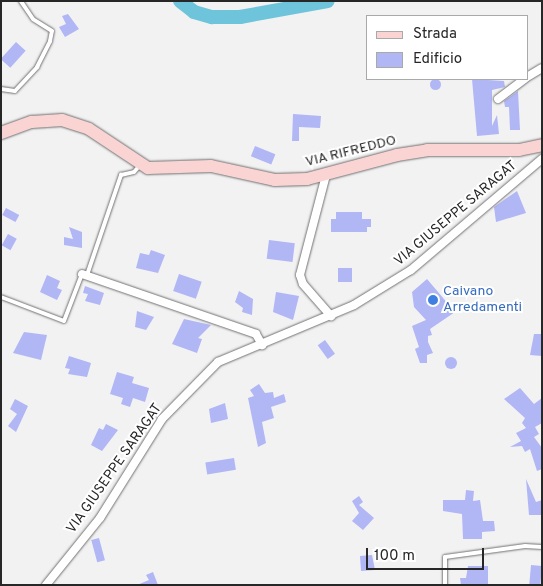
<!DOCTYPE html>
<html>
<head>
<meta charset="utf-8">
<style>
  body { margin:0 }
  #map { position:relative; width:543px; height:586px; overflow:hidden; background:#f2f2f3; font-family:Overpass,sans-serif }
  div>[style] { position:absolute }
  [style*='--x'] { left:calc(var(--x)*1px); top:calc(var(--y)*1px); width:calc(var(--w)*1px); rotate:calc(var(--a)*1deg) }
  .river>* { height:14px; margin:-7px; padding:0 7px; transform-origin:7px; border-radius:7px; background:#6ec4da }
  .building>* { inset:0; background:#b1b6f5; transform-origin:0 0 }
  .round { border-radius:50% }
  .roads { filter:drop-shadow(0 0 1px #717172) drop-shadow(0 0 1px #717172) }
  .lane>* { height:4px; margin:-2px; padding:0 2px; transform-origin:2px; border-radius:2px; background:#fff }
  .street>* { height:8px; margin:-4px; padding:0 4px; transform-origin:4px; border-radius:4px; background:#fff }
  .primary>* { height:12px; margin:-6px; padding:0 6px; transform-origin:6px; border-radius:6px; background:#f9d4d3 }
  .dots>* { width:14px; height:14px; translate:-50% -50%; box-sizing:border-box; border:2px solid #fff; border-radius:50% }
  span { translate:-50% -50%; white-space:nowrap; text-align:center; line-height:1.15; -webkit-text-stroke:4px #fff; paint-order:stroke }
  .street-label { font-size:14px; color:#272728 }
  .shop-label { font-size:14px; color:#366cbe }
  .left { translate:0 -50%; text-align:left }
  .frame { position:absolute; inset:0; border:2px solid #272728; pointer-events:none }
  .legend { position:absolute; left:366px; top:15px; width:162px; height:65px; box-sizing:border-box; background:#fff; border:1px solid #a9a9a9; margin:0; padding:6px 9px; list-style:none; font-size:15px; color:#272728 }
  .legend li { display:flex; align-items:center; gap:10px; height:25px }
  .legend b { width:25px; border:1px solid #a9a9a9 }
  .scale { position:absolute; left:366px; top:548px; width:118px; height:22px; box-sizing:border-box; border:2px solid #272728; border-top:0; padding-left:6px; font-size:15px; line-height:18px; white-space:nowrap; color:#272728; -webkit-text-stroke:4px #fff; paint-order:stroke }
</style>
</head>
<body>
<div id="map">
  <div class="river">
    <i style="--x:180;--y:1;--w:18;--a:38"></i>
    <i style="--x:194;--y:12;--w:19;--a:16"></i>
    <i style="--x:212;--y:17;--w:28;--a:0"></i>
    <i style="--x:240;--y:17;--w:89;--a:-10.3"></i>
  </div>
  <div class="building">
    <i style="clip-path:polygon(68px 14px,79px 29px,65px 37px,59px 27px,66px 24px,62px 16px)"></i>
    <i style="left:16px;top:42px;width:13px;height:23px;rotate:42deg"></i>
    <i class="round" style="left:429.5px;top:78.5px;width:11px;height:11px"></i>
    <i style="clip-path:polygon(472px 79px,504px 81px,505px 87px,492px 90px,492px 126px,497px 115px,499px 134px,477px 136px)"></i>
    <i style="clip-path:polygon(518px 91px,520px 130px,510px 130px,509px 107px,505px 107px,504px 101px)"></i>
    <i style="clip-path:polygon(293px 114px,321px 116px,320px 128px,299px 127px,299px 141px,292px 141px)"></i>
    <i style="left:255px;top:146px;width:22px;height:11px;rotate:22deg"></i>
    <i style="clip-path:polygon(517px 191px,526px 213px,496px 222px,494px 207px)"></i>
    <i style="left:6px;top:208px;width:15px;height:8px;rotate:28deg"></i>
    <i style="clip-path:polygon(336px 212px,362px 212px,362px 219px,371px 219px,371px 227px,367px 227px,367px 232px,331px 232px,331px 219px,336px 219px)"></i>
    <i style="clip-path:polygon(69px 227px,82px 232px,82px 248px,64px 245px,64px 237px,73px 239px)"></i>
    <i style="left:8px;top:234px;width:10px;height:13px;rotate:29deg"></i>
    <i style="left:269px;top:240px;width:26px;height:19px;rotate:7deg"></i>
    <i style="clip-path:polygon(151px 250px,165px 255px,158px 273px,136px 268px,140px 253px,149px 255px)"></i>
    <i style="left:338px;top:268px;width:14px;height:14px"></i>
    <i style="left:179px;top:274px;width:24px;height:18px;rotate:19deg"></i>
    <i style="clip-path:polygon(47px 275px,60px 281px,57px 288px,62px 290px,57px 300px,40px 292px)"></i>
    <i style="clip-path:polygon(427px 279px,455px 312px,430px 329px,432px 335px,428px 336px,428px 342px,433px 353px,427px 355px,427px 363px,420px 363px,415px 349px,419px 347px,412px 326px,426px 320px,414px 307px,412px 292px)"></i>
    <i style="clip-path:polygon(85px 286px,104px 293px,100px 305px,85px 301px,88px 294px,83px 293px)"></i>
    <i style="clip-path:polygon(239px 291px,253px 299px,252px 315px,242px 312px,243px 308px,235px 302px)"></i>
    <i style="clip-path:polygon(276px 292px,299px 296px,293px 320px,273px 312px)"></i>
    <i style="clip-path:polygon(137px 311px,154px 317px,146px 330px,135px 327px)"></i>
    <i style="clip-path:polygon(184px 319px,211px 325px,198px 338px,202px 339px,197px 353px,172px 344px)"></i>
    <i style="clip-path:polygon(24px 332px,47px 335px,41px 360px,13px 353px)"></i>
    <i style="clip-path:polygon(534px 334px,542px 334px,542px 356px,530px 355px)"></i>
    <i style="left:325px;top:340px;width:17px;height:9px;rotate:54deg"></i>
    <i style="clip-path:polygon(69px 356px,91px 363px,87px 377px,68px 374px,70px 369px,65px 368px)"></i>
    <i class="round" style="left:445px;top:357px;width:12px;height:12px"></i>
    <i style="clip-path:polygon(117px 372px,134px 377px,132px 383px,149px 388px,145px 402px,133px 398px,130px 407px,121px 404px,123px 398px,110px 394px)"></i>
    <i style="clip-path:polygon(259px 384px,265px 393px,273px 392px,274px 398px,284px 394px,286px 402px,271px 407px,274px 418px,262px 422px,266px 443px,258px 447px,248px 398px,254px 396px,250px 390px)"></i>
    <i style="clip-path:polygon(520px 388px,534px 404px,542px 398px,542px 423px,535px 427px,539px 434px,534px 437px,542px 448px,542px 469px,537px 471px,530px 449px,525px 452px,522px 446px,510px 447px,521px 441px,516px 433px,526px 428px,522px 423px,525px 418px,504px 399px)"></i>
    <i style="clip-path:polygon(15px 399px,28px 406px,16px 432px,8px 426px,17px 414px,10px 409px)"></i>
    <i style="clip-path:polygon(225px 403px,228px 419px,211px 423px,209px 409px)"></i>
    <i style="clip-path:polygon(106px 424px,118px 430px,102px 451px,91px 445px,99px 428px,103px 430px)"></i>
    <i style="left:234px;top:458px;width:12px;height:29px;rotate:81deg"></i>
    <i style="clip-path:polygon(526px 479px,536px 502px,542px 500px,542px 515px,529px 515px)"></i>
    <i style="clip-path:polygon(466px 490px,474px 491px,473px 501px,480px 500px,483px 521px,494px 521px,495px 531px,482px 532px,482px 539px,463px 539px,462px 514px,443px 511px,443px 500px,465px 500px)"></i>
    <i style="clip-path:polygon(359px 496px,363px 502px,359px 505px,374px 518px,363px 530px,352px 521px,359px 513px,352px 501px)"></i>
    <i style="left:99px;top:538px;width:23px;height:8px;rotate:75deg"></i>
    <i style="clip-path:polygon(372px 555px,375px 570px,361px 571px,360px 556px)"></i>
    <i style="left:531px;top:565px;width:11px;height:20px;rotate:5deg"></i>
    <i style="clip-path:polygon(468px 566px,488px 566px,488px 585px,461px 585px,460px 578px,466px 578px)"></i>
    <i style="clip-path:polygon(153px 572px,158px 585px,137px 585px,149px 580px,146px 575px)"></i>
  </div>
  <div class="roads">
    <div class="lane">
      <i style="--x:1;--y:89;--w:14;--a:8"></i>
      <i style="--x:15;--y:91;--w:33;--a:-47"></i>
      <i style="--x:37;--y:67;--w:29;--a:-63"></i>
      <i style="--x:50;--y:41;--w:10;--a:-79"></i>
      <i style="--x:52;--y:31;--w:22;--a:-148"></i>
      <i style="--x:33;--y:19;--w:22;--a:-124"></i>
      <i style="--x:87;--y:275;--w:106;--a:-71.2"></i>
      <i style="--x:121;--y:175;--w:13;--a:-13"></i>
      <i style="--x:134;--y:172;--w:9;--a:-49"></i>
      <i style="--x:1;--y:297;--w:67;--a:20.9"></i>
      <i style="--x:64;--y:321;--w:50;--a:-69"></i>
      <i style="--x:445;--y:585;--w:28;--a:-90"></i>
      <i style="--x:445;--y:557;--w:81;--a:-7.8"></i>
      <i style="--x:525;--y:546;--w:17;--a:3"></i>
    </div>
    <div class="street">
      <i style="--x:527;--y:77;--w:17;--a:-31"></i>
      <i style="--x:498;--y:99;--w:34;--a:-37"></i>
      <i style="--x:326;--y:175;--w:103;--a:104.6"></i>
      <i style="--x:300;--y:275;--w:9;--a:72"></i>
      <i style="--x:303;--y:284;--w:43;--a:48.8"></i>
      <i style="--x:82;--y:274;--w:184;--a:19"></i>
      <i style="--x:256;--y:334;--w:13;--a:61"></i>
      <i style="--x:46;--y:585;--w:86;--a:-51.1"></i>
      <i style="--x:100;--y:518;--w:117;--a:-57.9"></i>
      <i style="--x:162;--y:419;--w:80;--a:-45.5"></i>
      <i style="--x:218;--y:362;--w:147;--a:-22.7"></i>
      <i style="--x:354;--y:305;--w:67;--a:-31.6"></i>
      <i style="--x:411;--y:270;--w:172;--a:-40.3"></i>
    </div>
    <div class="primary">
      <i style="--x:1;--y:133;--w:33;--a:-20"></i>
      <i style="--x:32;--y:122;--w:30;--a:-4"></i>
      <i style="--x:62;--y:120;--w:28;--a:18"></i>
      <i style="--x:89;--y:129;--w:71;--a:33.5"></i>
      <i style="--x:148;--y:168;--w:63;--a:-1.8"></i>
      <i style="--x:211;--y:166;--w:66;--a:12.3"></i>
      <i style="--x:275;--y:180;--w:32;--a:-2"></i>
      <i style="--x:307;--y:179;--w:93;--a:-14.9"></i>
      <i style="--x:397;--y:155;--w:30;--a:-9"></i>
      <i style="--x:427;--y:150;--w:92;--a:0"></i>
      <i style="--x:519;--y:150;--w:24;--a:-12"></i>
    </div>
  </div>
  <div class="dots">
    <i style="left:433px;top:300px;background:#3f7fe0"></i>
  </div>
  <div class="street-label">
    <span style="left:351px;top:152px;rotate:-14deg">VIA RIFREDDO</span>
    <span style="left:456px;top:214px;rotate:-40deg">VIA GIUSEPPE SARAGAT</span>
    <span style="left:115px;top:469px;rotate:-55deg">VIA GIUSEPPE SARAGAT</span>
  </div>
  <div class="shop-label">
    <span class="left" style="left:443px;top:300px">Caivano<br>Arredamenti</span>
  </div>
  <div class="frame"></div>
  <ul class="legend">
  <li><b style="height:6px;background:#f9d4d3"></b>Strada</li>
  <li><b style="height:14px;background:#b1b6f5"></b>Edificio</li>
  </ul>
  <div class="scale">100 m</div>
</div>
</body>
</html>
